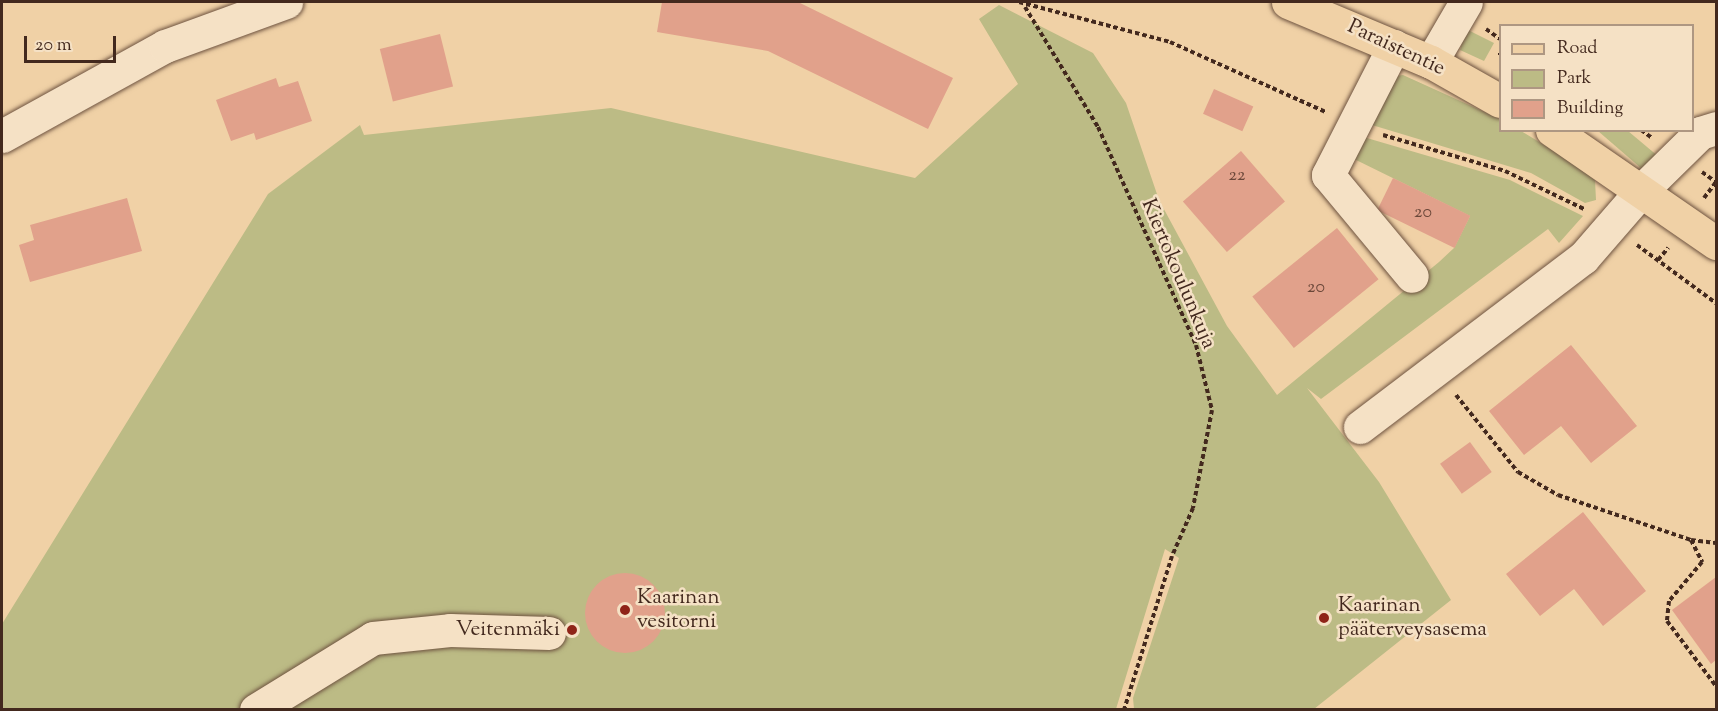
<!DOCTYPE html>
<html>
<head>
<meta charset="utf-8">
<style>
  body { margin:0 }
  #map { position:relative; width:1718px; height:711px; overflow:hidden; background:#f0d1a6; font-family:"Sorts Mill Goudy",serif }
  div>[style] { position:absolute }
  [style*='--x'] { left:calc(var(--x)*1px); top:calc(var(--y)*1px); width:calc(var(--w)*1px); rotate:calc(var(--a)*1deg) }
  .green>* { inset:0; background:#bcbb85 }
  .building>* { inset:0; background:#e1a18b; transform-origin:0 0 }
  .round { border-radius:50% }
  .path>* { height:4px; margin-top:-2px; transform-origin:0; background:repeating-linear-gradient(90deg,#43291e 0 4.5px,transparent 0 7.5px) }
  .roads { filter:drop-shadow(0 0 2px #6e5340) drop-shadow(0 0 2px #6e5340) }
  .minor>* { height:33px; margin:-16.5px; padding:0 16.5px; transform-origin:16.5px; border-radius:16.5px; background:#f5e1c5 }
  .major>* { height:33px; margin:-16.5px; padding:0 16.5px; transform-origin:16.5px; border-radius:16.5px; background:#f0d1a6 }
  .dots>* { width:16px; height:16px; translate:-50% -50%; box-sizing:border-box; border:3px solid #f5e1c5; border-radius:50% }
  span { translate:-50% -50%; white-space:nowrap; text-align:center; line-height:1.15; -webkit-text-stroke:5px #f5e1c5; paint-order:stroke }
  .number-label { font-size:18px; color:#6a4739 }
  .number-label span { -webkit-text-stroke-width:0 }
  .street-label { font-size:21px; color:#43291e }
  .poi-label { font-size:21px; color:#43291e }
  .left { translate:0 -50%; text-align:left }
  .right { translate:-100% -50%; text-align:right }
  .frame { position:absolute; inset:0; border:3px solid #43291e; pointer-events:none }
  .legend { position:absolute; left:1499px; top:24px; width:195px; height:108px; box-sizing:border-box; background:#f5e1c5; border:2px solid #ae9782; margin:0; padding:8px 10px; list-style:none; font-size:18px; color:#43291e }
  .legend li { display:flex; align-items:center; gap:12px; height:30px }
  .legend b { width:30px; border:2px solid #ae9782 }
  .scale { position:absolute; left:24px; top:36px; width:92px; height:27px; box-sizing:border-box; border:3px solid #43291e; border-top:0; padding-left:8px; font-size:18px; line-height:21px; white-space:nowrap; color:#43291e; -webkit-text-stroke:4px #f5e1c5; paint-order:stroke }
</style>
</head>
<body>
<div id="map">
  <div class="green">
    <i style="clip-path:polygon(999px 5px,1093px 53px,1126px 103px,1159px 200px,1227px 326px,1277px 395px,1439px 262px,1454px 248px,1470px 216px,1350px 157px,1360px 136px,1510px 180px,1583px 216px,1559px 243px,1548px 229px,1321px 399px,1307px 388px,1379px 482px,1451px 600px,1314px 709px,1134px 709px,1133px 698px,1179px 558px,1165px 549px,1116px 709px,2px 709px,2px 624px,268px 194px,360px 125px,364px 135px,611px 108px,915px 178px,1018px 84px,979px 19px)"></i>
    <i style="clip-path:polygon(1466px 29px,1494px 43px,1484px 61px,1460px 50px)"></i>
    <i style="clip-path:polygon(1403px 75px,1500px 119px,1500px 130px,1521px 131px,1564px 157px,1595px 180px,1596px 200px,1585px 203px,1531px 173px,1362px 122px,1391px 77px)"></i>
    <i style="clip-path:polygon(1598px 131px,1628px 131px,1659px 157px,1642px 169px)"></i>
  </div>
  <div class="building">
    <i style="clip-path:polygon(662px 2px,798px 2px,953px 78px,928px 129px,768px 51px,657px 32px)"></i>
    <i style="left:440px;top:34px;width:54px;height:62px;rotate:76deg"></i>
    <i style="clip-path:polygon(276px 78px,279px 87px,298px 81px,312px 121px,256px 140px,254px 133px,231px 141px,216px 100px)"></i>
    <i style="left:1214px;top:89px;width:43px;height:27px;rotate:24deg"></i>
    <i style="left:1241px;top:151px;width:67px;height:77px;rotate:49deg"></i>
    <i style="left:1393px;top:178px;width:86px;height:36px;rotate:26deg"></i>
    <i style="clip-path:polygon(127px 198px,142px 251px,30px 282px,19px 245px,34px 240px,30px 225px)"></i>
    <i style="left:1337px;top:228px;width:66px;height:109px;rotate:51deg"></i>
    <i style="clip-path:polygon(1571px 345px,1637px 426px,1591px 463px,1561px 426px,1524px 455px,1489px 411px)"></i>
    <i style="left:1470px;top:442px;width:37px;height:37px;rotate:54deg"></i>
    <i style="clip-path:polygon(1583px 512px,1646px 591px,1603px 626px,1574px 589px,1540px 616px,1506px 574px)"></i>
    <i class="round" style="left:585px;top:573px;width:80px;height:80px"></i>
    <i style="clip-path:polygon(1716px 577px,1716px 660px,1711px 664px,1672px 610px)"></i>
  </div>
  <div class="path">
    <i style="--x:1019;--y:2;--w:156;--a:14.8"></i>
    <i style="--x:1170;--y:42;--w:171;--a:24.2"></i>
    <i style="--x:1025;--y:7;--w:140;--a:58.7"></i>
    <i style="--x:1098;--y:127;--w:239;--a:65.8"></i>
    <i style="--x:1196;--y:345;--w:67;--a:76.2"></i>
    <i style="--x:1212;--y:410;--w:100;--a:101"></i>
    <i style="--x:1193;--y:508;--w:52;--a:113.6"></i>
    <i style="--x:1172;--y:556;--w:161;--a:107.3"></i>
    <i style="--x:1486;--y:29;--w:17;--a:36"></i>
    <i style="--x:1500;--y:53;--w:2;--a:90"></i>
    <i style="--x:1641;--y:130;--w:14;--a:36"></i>
    <i style="--x:1383;--y:135;--w:127;--a:16.4"></i>
    <i style="--x:1505;--y:171;--w:88;--a:25.7"></i>
    <i style="--x:1702;--y:172;--w:17;--a:36"></i>
    <i style="--x:1704;--y:198;--w:20;--a:-53"></i>
    <i style="--x:1637;--y:245;--w:98;--a:36.3"></i>
    <i style="--x:1658;--y:260;--w:16;--a:-50"></i>
    <i style="--x:1456;--y:395;--w:99;--a:51.2"></i>
    <i style="--x:1518;--y:472;--w:46;--a:29.9"></i>
    <i style="--x:1558;--y:495;--w:140;--a:18.7"></i>
    <i style="--x:1691;--y:540;--w:25;--a:7"></i>
    <i style="--x:1691;--y:540;--w:25;--a:63"></i>
    <i style="--x:1702;--y:562;--w:51;--a:130.2"></i>
    <i style="--x:1669;--y:601;--w:20;--a:96"></i>
    <i style="--x:1667;--y:621;--w:81;--a:53"></i>
  </div>
  <div class="roads">
    <div class="minor">
      <i style="--x:1394;--y:46;--w:145;--a:117.1"></i>
      <i style="--x:1328;--y:175;--w:131;--a:50.3"></i>
      <i style="--x:1431;--y:62;--w:69;--a:-59.7"></i>
      <i style="--x:2;--y:136;--w:186;--a:-28.9"></i>
      <i style="--x:165;--y:46;--w:129;--a:-20"></i>
      <i style="--x:1360;--y:427;--w:280;--a:-37.2"></i>
      <i style="--x:1583;--y:258;--w:90;--a:-49.1"></i>
      <i style="--x:1642;--y:190;--w:81;--a:-44.5"></i>
      <i style="--x:1700;--y:133;--w:17;--a:-17"></i>
      <i style="--x:256;--y:710;--w:137;--a:-31.6"></i>
      <i style="--x:373;--y:638;--w:77;--a:-5.9"></i>
      <i style="--x:450;--y:630;--w:99;--a:1.7"></i>
    </div>
    <div class="major">
      <i style="--x:1288;--y:2;--w:155;--a:22.8"></i>
      <i style="--x:1431;--y:62;--w:79;--a:29.5"></i>
      <i style="--x:1552;--y:130;--w:199;--a:34.6"></i>
    </div>
  </div>
  <div class="dots">
    <i style="left:625px;top:610px;background:#8f2418"></i>
    <i style="left:1324px;top:618px;background:#8f2418"></i>
    <i style="left:572px;top:630px;background:#8f2418"></i>
  </div>
  <div class="number-label">
    <span style="left:1237px;top:176px">22</span>
    <span style="left:1423px;top:213px">20</span>
    <span style="left:1316px;top:288px">20</span>
  </div>
  <div class="street-label">
    <span style="left:1396px;top:48px;rotate:25deg">Paraistentie</span>
    <span style="left:1178px;top:274px;rotate:67deg">Kiertokoulunkuja</span>
  </div>
  <div class="poi-label">
    <span class="left" style="left:637px;top:610px">Kaarinan<br>vesitorni</span>
    <span class="left" style="left:1338px;top:618px">Kaarinan<br>pääterveysasema</span>
    <span class="right" style="left:560px;top:630px">Veitenmäki</span>
  </div>
  <div class="frame"></div>
  <ul class="legend">
  <li><b style="height:8px;background:#f0d1a6"></b>Road</li>
  <li><b style="height:16px;background:#bcbb85"></b>Park</li>
  <li><b style="height:16px;background:#e1a18b"></b>Building</li>
  </ul>
  <div class="scale">20 m</div>
</div>
</body>
</html>
